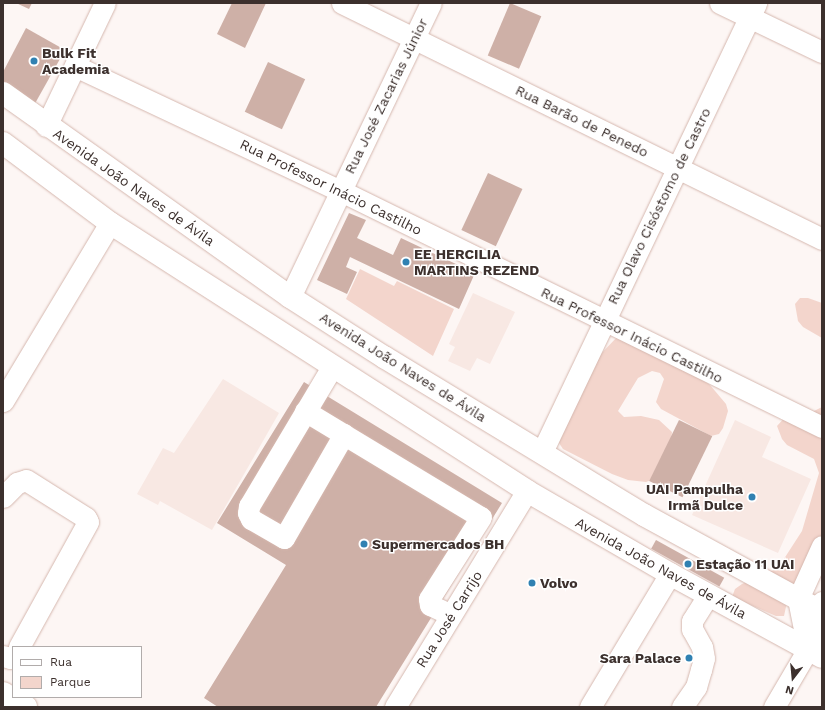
<!DOCTYPE html>
<html>
<head>
<meta charset="utf-8">
<style>
  body { margin:0 }
  #map { position:relative; width:825px; height:710px; overflow:hidden; background:#fdf6f4; font-family:"Work Sans",sans-serif }
  div>[style] { position:absolute }
  [style*='--x'] { left:calc(var(--x)*1px); top:calc(var(--y)*1px); width:calc(var(--w)*1px); rotate:calc(var(--a)*1deg) }
  .built>* { inset:0; background:#f8e8e3 }
  .green>* { inset:0; background:#f3d5cc }
  .building>* { inset:0; background:#ceb0a7; transform-origin:0 0 }
  .roads { filter:drop-shadow(0 0 1px #d5b7ae) drop-shadow(0 0 1px #d5b7ae) }
  .minor>* { height:21px; margin:-10.5px; padding:0 10.5px; transform-origin:10.5px; border-radius:10.5px; background:#fff }
  .major>* { height:22px; margin:-11px; padding:0 11px; transform-origin:11px; border-radius:11px; background:#fff }
  .dots>* { width:11px; height:11px; translate:-50% -50%; box-sizing:border-box; border:2px solid #fff; border-radius:50% }
  span { translate:-50% -50%; white-space:nowrap; text-align:center; line-height:1.15; -webkit-text-stroke:3px #fff; paint-order:stroke }
  .poi-label { font-size:14px; color:#3c302d; font-weight:700 }
  .left { translate:0 -50%; text-align:left }
  .right { translate:-100% -50%; text-align:right }
  .street-label { font-size:14px; color:#3c302d }
  .frame { position:absolute; inset:0; border:4px solid #3c302d; pointer-events:none }
  .legend { position:absolute; left:12px; top:646px; width:130px; height:52px; box-sizing:border-box; background:#fff; border:1px solid #b1acab; margin:0; padding:5px 7px; list-style:none; font-size:12px; color:#3c302d }
  .legend li { display:flex; align-items:center; gap:8px; height:20px }
  .legend b { width:20px; border:1px solid #b1acab }
  .north { position:absolute; left:773px; top:658px; width:40px; height:40px; -webkit-text-stroke:3px #fff; paint-order:stroke; rotate:196deg; font-size:11px; font-weight:700; line-height:16px; text-align:center; color:#3c302d }
  .north::after { content:''; display:block; margin:auto; width:14px; height:18px; background:#3c302d; clip-path:polygon(50% 0,100% 100%,50% 72%,0 100%) }
</style>
</head>
<body>
<div id="map">
  <div class="built">
    <i style="clip-path:polygon(473px 293px,515px 312px,490px 364px,477px 358px,470px 371px,448px 361px,455px 347px,449px 344px)"></i>
    <i style="clip-path:polygon(223px 379px,279px 413px,212px 530px,160px 501px,158px 505px,137px 494px,163px 448px,174px 453px)"></i>
    <i style="clip-path:polygon(735px 420px,771px 437px,762px 457px,811px 479px,778px 553px,692px 515px)"></i>
  </div>
  <div class="green">
    <i style="clip-path:polygon(360px 269px,394px 286px,397px 281px,454px 309px,433px 356px,346px 299px)"></i>
    <i style="clip-path:polygon(800px 298px,808px 298px,822px 303px,822px 338px,803px 327px,798px 321px,795px 304px)"></i>
    <i style="clip-path:polygon(619px 335px,688px 368px,710px 385px,726px 404px,728px 411px,723px 428px,719px 434px,711px 436px,661px 409px,656px 402px,664px 379px,660px 373px,652px 371px,638px 378px,618px 411px,624px 417px,641px 416px,659px 420px,672px 432px,671px 441px,654px 479px,646px 482px,628px 480px,612px 474px,563px 449px,559px 443px,559px 435px,596px 359px)"></i>
    <i style="clip-path:polygon(822px 407px,822px 536px,787px 602px,784px 616px,776px 616px,732px 597px,735px 589px,742px 584px,774px 570px,780px 565px,802px 531px,819px 473px,814px 459px,787px 445px,782px 439px,777px 426px,787px 415px,812px 412px)"></i>
  </div>
  <div class="building">
    <i style="clip-path:polygon(16px 3px,32px 3px,29px 9px)"></i>
    <i style="clip-path:polygon(232px 3px,266px 3px,245px 48px,217px 34px)"></i>
    <i style="left:510px;top:3px;width:34px;height:57px;rotate:23deg"></i>
    <i style="clip-path:polygon(26px 28px,65px 50px,33px 107px,3px 86px,3px 72px)"></i>
    <i style="left:268px;top:62px;width:41px;height:55px;rotate:25deg"></i>
    <i style="left:488px;top:173px;width:38px;height:63px;rotate:25deg"></i>
    <i style="clip-path:polygon(349px 213px,366px 220px,357px 238px,393px 255px,401px 238px,475px 273px,459px 309px,350px 257px,346px 267px,357px 272px,347px 294px,317px 280px)"></i>
    <i style="clip-path:polygon(304px 382px,502px 503px,376px 707px,218px 707px,204px 698px,286px 565px,217px 523px)"></i>
    <i style="left:679px;top:420px;width:37px;height:68px;rotate:26deg"></i>
    <i style="left:656px;top:540px;width:78px;height:10px;rotate:29deg"></i>
  </div>
  <div class="roads">
    <div class="minor">
      <i style="--x:342;--y:3;--w:535;--a:26.18"></i>
      <i style="--x:720;--y:3;--w:113;--a:25.7"></i>
      <i style="--x:75;--y:66;--w:294;--a:25.2"></i>
      <i style="--x:341;--y:191;--w:536;--a:26.13"></i>
      <i style="--x:46;--y:126;--w:136;--a:-64.4"></i>
      <i style="--x:290;--y:297;--w:326;--a:-64.4"></i>
      <i style="--x:332;--y:367;--w:162;--a:120.8"></i>
      <i style="--x:249;--y:506;--w:7;--a:98"></i>
      <i style="--x:248;--y:513;--w:7;--a:63"></i>
      <i style="--x:251;--y:519;--w:38;--a:30"></i>
      <i style="--x:284;--y:538;--w:120;--a:-60"></i>
      <i style="--x:3;--y:401;--w:208;--a:-59"></i>
      <i style="--x:305;--y:411;--w:205;--a:31.1"></i>
      <i style="--x:481;--y:517;--w:97;--a:122.4"></i>
      <i style="--x:429;--y:599;--w:6;--a:81"></i>
      <i style="--x:430;--y:605;--w:23;--a:25"></i>
      <i style="--x:542;--y:452;--w:497;--a:-64.5"></i>
      <i style="--x:3;--y:497;--w:20;--a:-45"></i>
      <i style="--x:17;--y:483;--w:9;--a:-18"></i>
      <i style="--x:26;--y:480;--w:71;--a:32.3"></i>
      <i style="--x:86;--y:518;--w:4;--a:63"></i>
      <i style="--x:88;--y:522;--w:143;--a:118.9"></i>
      <i style="--x:808;--y:649;--w:51;--a:-101.3"></i>
      <i style="--x:798;--y:599;--w:58;--a:-65.6"></i>
      <i style="--x:3;--y:656;--w:7;--a:16"></i>
      <i style="--x:10;--y:658;--w:4;--a:-34"></i>
      <i style="--x:395;--y:707;--w:253;--a:-58.6"></i>
      <i style="--x:590;--y:707;--w:155;--a:-59"></i>
      <i style="--x:682;--y:707;--w:24;--a:-55"></i>
      <i style="--x:696;--y:687;--w:18;--a:-74"></i>
      <i style="--x:701;--y:670;--w:12;--a:-76"></i>
      <i style="--x:704;--y:658;--w:11;--a:-100"></i>
      <i style="--x:702;--y:647;--w:21;--a:-119"></i>
      <i style="--x:692;--y:629;--w:8;--a:-90"></i>
      <i style="--x:692;--y:621;--w:31;--a:-58"></i>
      <i style="--x:774;--y:707;--w:67;--a:-59.6"></i>
      <i style="--x:808;--y:649;--w:49;--a:-73.4"></i>
    </div>
    <div class="major">
      <i style="--x:3;--y:93;--w:352;--a:35.4"></i>
      <i style="--x:290;--y:297;--w:112;--a:32.6"></i>
      <i style="--x:384;--y:357;--w:304;--a:31.3"></i>
      <i style="--x:644;--y:515;--w:203;--a:28.6"></i>
      <i style="--x:3;--y:143;--w:134;--a:36.8"></i>
      <i style="--x:110;--y:223;--w:496;--a:32.7"></i>
      <i style="--x:527;--y:491;--w:165;--a:30.1"></i>
      <i style="--x:670;--y:574;--w:173;--a:28.6"></i>
      <i style="--x:3;--y:693;--w:27;--a:31"></i>
    </div>
  </div>
  <div class="dots">
    <i style="left:34px;top:61px;background:#3081b2"></i>
    <i style="left:406px;top:262px;background:#3081b2"></i>
    <i style="left:752px;top:497px;background:#3081b2"></i>
    <i style="left:364px;top:544px;background:#3081b2"></i>
    <i style="left:688px;top:564px;background:#3081b2"></i>
    <i style="left:532px;top:583px;background:#3081b2"></i>
    <i style="left:689px;top:658px;background:#3081b2"></i>
  </div>
  <div class="poi-label">
    <span class="left" style="left:42px;top:61px">Bulk Fit<br>Academia</span>
    <span class="left" style="left:414px;top:262px">EE HERCILIA<br>MARTINS REZEND</span>
    <span class="right" style="left:743px;top:497px">UAI Pampulha<br>Irmã Dulce</span>
    <span class="left" style="left:372px;top:544px">Supermercados BH</span>
    <span class="left" style="left:696px;top:564px">Estação 11 UAI</span>
    <span class="left" style="left:540px;top:583px">Volvo</span>
    <span class="right" style="left:681px;top:658px">Sara Palace</span>
  </div>
  <div class="street-label">
    <span style="left:386px;top:96px;rotate:-64deg">Rua José Zacarias Júnior</span>
    <span style="left:582px;top:121px;rotate:26deg">Rua Barão de Penedo</span>
    <span style="left:134px;top:187px;rotate:35deg">Avenida João Naves de Ávila</span>
    <span style="left:331px;top:187px;rotate:26deg">Rua Professor Inácio Castilho</span>
    <span style="left:659px;top:206px;rotate:-64deg">Rua Olavo Cisóstomo de Castro</span>
    <span style="left:632px;top:335px;rotate:26deg">Rua Professor Inácio Castilho</span>
    <span style="left:403px;top:367px;rotate:32deg">Avenida João Naves de Ávila</span>
    <span style="left:661px;top:568px;rotate:29deg">Avenida João Naves de Ávila</span>
    <span style="left:449px;top:619px;rotate:-58deg">Rua José Carrijo</span>
  </div>
  <div class="frame"></div>
  <ul class="legend">
  <li><b style="height:5px;background:#fff"></b>Rua</li>
  <li><b style="height:11px;background:#f3d5cc"></b>Parque</li>
  </ul>
  <div class="north">N</div>
</div>
</body>
</html>
